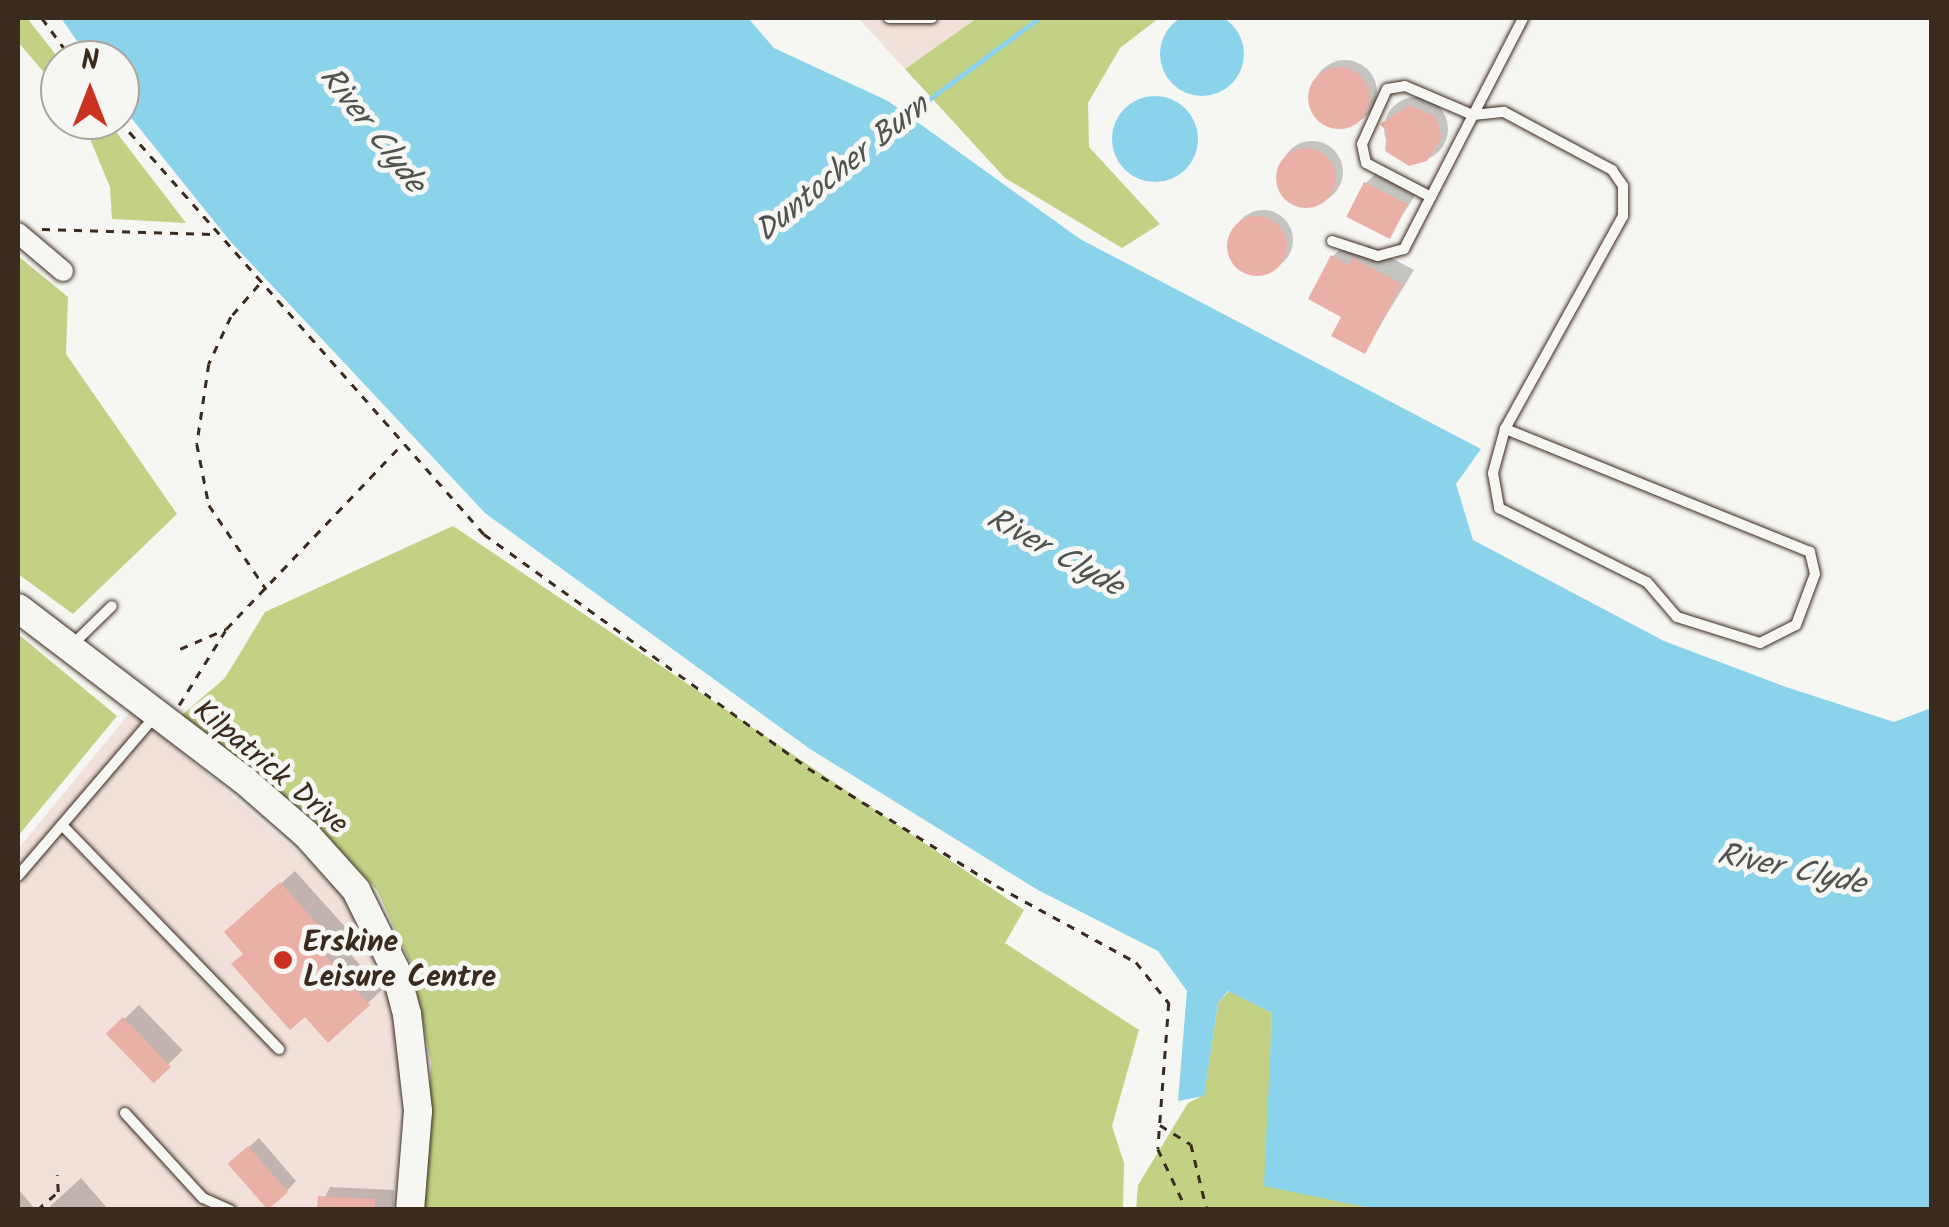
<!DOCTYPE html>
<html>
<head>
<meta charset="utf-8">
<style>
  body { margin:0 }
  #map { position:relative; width:1949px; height:1227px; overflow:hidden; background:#f6f6f2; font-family:Kalam,sans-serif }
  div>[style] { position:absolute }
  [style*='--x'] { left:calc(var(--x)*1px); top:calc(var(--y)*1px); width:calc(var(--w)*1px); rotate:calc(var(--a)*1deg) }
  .built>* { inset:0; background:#f2e1db }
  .green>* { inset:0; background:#c3d185 }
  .water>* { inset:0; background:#8ad3eb }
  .round { border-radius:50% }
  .shadow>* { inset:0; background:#0003; transform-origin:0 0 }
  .stream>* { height:5px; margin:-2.5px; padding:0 2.5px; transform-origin:2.5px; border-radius:2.5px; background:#8ad3eb }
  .building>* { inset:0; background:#eab0a6; transform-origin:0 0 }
  .path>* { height:2.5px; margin-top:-1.25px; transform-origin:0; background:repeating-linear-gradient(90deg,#3b2a1e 0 8px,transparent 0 16px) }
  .roads { filter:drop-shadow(0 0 2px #3b2a1e) drop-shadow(0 0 2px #3b2a1e) }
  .lane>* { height:10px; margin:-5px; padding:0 5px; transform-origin:5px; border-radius:5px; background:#f6f6f2 }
  .street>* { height:20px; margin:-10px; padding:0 10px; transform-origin:10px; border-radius:10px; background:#f6f6f2 }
  .secondary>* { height:28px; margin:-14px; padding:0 14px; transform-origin:14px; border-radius:14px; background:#f6f6f2 }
  .dots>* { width:28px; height:28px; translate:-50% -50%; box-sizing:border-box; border:5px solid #f6f6f2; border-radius:50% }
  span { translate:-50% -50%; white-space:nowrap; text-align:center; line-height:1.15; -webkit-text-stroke:10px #f6f6f2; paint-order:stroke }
  .street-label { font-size:30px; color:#3b2a1e }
  .poi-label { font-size:30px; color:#3b2a1e; font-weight:700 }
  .left { translate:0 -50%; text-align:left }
  .water-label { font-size:32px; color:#4f5451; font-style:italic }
  .frame { position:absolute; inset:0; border:20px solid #3b2a1e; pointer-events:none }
  .north { position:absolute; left:40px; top:40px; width:100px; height:100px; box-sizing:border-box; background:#f6f6f2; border:2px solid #aba49d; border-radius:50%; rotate:0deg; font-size:28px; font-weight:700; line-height:40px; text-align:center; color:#3b2a1e }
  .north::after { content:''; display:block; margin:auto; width:35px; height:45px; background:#c8321e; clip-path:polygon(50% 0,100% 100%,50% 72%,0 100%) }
</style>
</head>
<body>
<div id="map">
  <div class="built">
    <i style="clip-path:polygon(858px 18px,977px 18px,905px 69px)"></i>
    <i style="clip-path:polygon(132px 710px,345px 893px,385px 984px,401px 1052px,396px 1209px,18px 1210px,18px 849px)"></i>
  </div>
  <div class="green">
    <i style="clip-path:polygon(18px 18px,27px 18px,60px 60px,60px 91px,18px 42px)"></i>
    <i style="clip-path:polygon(977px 18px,1159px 18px,1120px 48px,1088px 103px,1089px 147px,1160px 224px,1122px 248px,1005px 178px,905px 69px)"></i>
    <i style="clip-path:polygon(82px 120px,107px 120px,186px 223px,112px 219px,110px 187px)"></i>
    <i style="clip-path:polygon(18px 256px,68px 297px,66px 354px,177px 514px,73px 614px,18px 574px)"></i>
    <i style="clip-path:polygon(453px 526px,1024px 910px,1005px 943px,1139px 1030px,1112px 1126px,1124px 1163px,1123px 1209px,424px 1209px,431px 1063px,412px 966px,377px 890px,311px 818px,182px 715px,225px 678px,265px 612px)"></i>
    <i style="clip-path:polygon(18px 634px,117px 716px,18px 836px)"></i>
    <i style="clip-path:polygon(1229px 991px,1272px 1013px,1266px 1186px,1380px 1209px,1136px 1210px,1138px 1185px,1188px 1103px,1204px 1095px,1218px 1003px)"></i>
  </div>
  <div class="water">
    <i class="round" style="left:1160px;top:12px;width:84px;height:84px"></i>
    <i style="clip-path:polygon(61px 18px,748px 18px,774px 48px,888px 101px,1080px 239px,1481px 449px,1456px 484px,1473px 540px,1664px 641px,1786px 687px,1894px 722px,1931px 708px,1931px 1209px,1380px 1210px,1264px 1186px,1272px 1013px,1228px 991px,1218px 1003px,1204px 1096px,1178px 1101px,1187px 991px,1158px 951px,1038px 890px,810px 749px,485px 513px,230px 241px,120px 104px,120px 60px,90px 60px)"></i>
    <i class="round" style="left:1112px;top:96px;width:86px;height:86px"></i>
  </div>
  <div class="shadow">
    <i class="round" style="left:1313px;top:60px;width:64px;height:64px"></i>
    <i class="round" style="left:1384px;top:97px;width:64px;height:64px"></i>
    <i class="round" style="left:1281px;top:141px;width:62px;height:62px"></i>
    <i style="clip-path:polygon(1376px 173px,1416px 194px,1389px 236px,1366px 183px)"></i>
    <i class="round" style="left:1233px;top:210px;width:60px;height:60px"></i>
    <i style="clip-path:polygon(1347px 243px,1362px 252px,1368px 245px,1414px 270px,1365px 350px,1345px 316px,1333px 256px)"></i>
    <i style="clip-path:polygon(295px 871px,348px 930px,338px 940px,382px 990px,368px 1003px,246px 953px,241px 919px)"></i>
    <i style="left:139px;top:1005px;width:63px;height:42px;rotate:46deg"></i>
    <i style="clip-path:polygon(259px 1138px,296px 1181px,287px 1191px,241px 1154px)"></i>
    <i style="clip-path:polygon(81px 1178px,109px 1210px,46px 1210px)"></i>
    <i style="clip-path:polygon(330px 1187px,394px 1190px,393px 1210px,319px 1210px)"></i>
    <i style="clip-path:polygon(18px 1189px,36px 1210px,18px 1210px)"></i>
  </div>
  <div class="stream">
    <i style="--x:901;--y:120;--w:172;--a:-36.5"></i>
  </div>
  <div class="building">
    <i class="round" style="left:1308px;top:67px;width:62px;height:62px"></i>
    <i style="clip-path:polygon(1409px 105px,1436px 117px,1442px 137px,1427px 161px,1409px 166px,1385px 151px,1387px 132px,1380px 124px)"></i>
    <i class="round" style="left:1276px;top:148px;width:60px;height:60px"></i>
    <i style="left:1364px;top:182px;width:49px;height:39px;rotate:27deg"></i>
    <i class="round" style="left:1227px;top:216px;width:60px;height:60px"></i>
    <i style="clip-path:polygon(1331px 255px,1348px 265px,1353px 258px,1402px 284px,1365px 354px,1331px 336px,1341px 317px,1308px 299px)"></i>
    <i style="clip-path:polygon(280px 882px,336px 945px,325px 955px,370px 1005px,328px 1043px,305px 1017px,290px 1030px,231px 964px,243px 954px,224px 932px)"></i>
    <i style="left:123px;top:1017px;width:69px;height:24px;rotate:46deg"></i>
    <i style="left:248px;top:1146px;width:61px;height:27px;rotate:49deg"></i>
    <i style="clip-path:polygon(318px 1196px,375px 1199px,375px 1210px,317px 1210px)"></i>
  </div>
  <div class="path">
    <i style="--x:42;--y:18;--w:52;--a:53.6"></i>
    <i style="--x:119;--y:120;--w:552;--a:48.6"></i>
    <i style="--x:484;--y:534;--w:400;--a:35.8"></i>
    <i style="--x:808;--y:768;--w:223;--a:32"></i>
    <i style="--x:997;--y:886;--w:158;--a:28.7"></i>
    <i style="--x:1136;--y:962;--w:53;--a:51.2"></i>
    <i style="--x:1169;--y:1003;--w:146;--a:94.3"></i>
    <i style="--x:1158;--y:1149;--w:68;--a:64.6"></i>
    <i style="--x:42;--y:229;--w:171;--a:1.7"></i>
    <i style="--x:259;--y:285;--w:43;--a:131.2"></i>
    <i style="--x:231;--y:317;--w:52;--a:115.1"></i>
    <i style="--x:209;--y:364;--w:81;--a:98.5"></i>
    <i style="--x:197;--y:444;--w:62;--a:78.9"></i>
    <i style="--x:209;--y:505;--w:102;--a:55.8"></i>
    <i style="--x:180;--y:649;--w:50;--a:-23.5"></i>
    <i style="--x:226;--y:629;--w:253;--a:-46.4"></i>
    <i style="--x:179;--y:705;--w:87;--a:-58.1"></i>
    <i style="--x:1160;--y:1125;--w:36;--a:32"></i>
    <i style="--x:1191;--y:1144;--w:68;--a:76.4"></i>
    <i style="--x:37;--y:1210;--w:28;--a:-41"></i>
    <i style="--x:58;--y:1192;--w:17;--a:-93"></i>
  </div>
  <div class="roads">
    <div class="lane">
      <i style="--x:889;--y:18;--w:43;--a:0"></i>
      <i style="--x:1431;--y:197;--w:73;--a:-152.4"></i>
      <i style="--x:1366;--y:163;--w:19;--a:-102"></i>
      <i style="--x:1362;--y:144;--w:60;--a:-65.6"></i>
      <i style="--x:1387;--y:89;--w:18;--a:-9"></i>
      <i style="--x:1405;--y:86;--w:74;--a:23.1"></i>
      <i style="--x:1473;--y:115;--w:31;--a:-6"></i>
      <i style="--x:1504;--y:112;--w:123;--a:28.2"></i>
      <i style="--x:1612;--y:170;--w:19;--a:55"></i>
      <i style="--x:1623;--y:186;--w:30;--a:90"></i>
      <i style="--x:1623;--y:216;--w:244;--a:119"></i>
      <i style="--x:1505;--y:429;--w:46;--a:105.3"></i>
      <i style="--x:1493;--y:473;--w:36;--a:80"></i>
      <i style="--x:1499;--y:508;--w:165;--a:26.6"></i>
      <i style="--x:1647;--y:582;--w:46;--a:49.4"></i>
      <i style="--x:1677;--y:617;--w:87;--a:17.4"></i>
      <i style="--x:1760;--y:643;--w:40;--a:-26.6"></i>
      <i style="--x:1796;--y:625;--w:54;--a:-69.6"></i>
      <i style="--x:1815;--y:574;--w:23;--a:-103"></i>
      <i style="--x:1810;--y:552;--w:329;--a:-158"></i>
      <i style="--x:1332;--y:241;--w:48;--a:18.1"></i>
      <i style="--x:1378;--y:256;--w:27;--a:-15"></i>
      <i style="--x:1404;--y:249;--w:260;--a:-62.7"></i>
      <i style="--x:71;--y:646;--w:57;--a:-44.3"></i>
      <i style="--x:62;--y:825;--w:312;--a:45.9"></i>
      <i style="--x:18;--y:876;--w:212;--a:-49.4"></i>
      <i style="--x:125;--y:1113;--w:115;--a:47.5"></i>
      <i style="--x:203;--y:1198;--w:30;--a:24"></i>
    </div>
    <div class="street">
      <i style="--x:18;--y:233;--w:59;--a:40.2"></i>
    </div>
    <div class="secondary">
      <i style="--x:18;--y:608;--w:284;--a:37.3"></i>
      <i style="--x:244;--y:780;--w:82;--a:41.1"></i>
      <i style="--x:306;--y:834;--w:75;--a:48.2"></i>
      <i style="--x:356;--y:890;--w:88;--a:63.7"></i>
      <i style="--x:395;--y:969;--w:47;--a:75.1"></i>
      <i style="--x:407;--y:1014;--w:98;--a:83.5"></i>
      <i style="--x:418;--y:1111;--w:99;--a:94.6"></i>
    </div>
  </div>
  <div class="dots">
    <i style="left:283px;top:960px;background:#c8321e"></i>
  </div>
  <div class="street-label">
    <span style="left:270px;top:768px;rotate:40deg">Kilpatrick Drive</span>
  </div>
  <div class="poi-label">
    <span class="left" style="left:303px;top:960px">Erskine<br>Leisure Centre</span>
  </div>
  <div class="water-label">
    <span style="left:371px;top:131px;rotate:52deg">River Clyde</span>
    <span style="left:843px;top:170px;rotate:-39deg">Duntocher Burn</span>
    <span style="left:1054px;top:554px;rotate:29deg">River Clyde</span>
    <span style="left:1791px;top:871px;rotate:12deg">River Clyde</span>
  </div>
  <div class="frame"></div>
  <div class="north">N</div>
</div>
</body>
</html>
